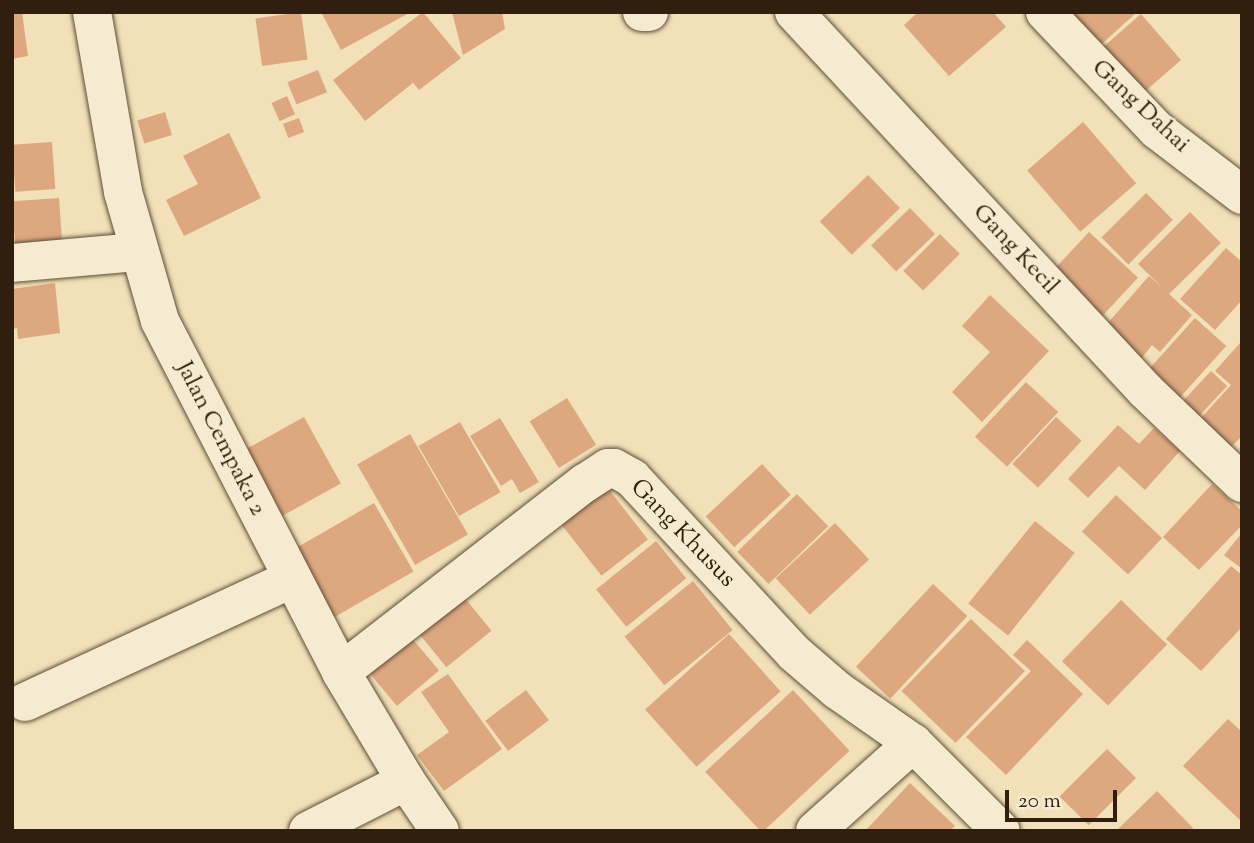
<!DOCTYPE html>
<html>
<head>
<meta charset="utf-8">
<style>
  body { margin:0 }
  #map { position:relative; width:1254px; height:843px; overflow:hidden; background:#f1e0b8; font-family:"Sorts Mill Goudy",serif }
  div>[style] { position:absolute }
  [style*='--x'] { left:calc(var(--x)*1px); top:calc(var(--y)*1px); width:calc(var(--w)*1px); rotate:calc(var(--a)*1deg) }
  .building>* { inset:0; background:#dda880; transform-origin:0 0 }
  .roads { filter:drop-shadow(0 0 2px #604f38) drop-shadow(0 0 2px #604f38) }
  .minor>* { height:38px; margin:-19px; padding:0 19px; transform-origin:19px; border-radius:19px; background:#f6ebd1 }
  span { translate:-50% -50%; white-space:nowrap; text-align:center; line-height:1.15; -webkit-text-stroke:5px #f6ebd1; paint-order:stroke }
  .street-label { font-size:24px; color:#301f0e }
  .frame { position:absolute; inset:0; border:14px solid #301f0e; pointer-events:none }
  .scale { position:absolute; left:1005px; top:790px; width:112px; height:32px; box-sizing:border-box; border:4px solid #301f0e; border-top:0; padding-left:9px; font-size:21px; line-height:24px; white-space:nowrap; color:#301f0e; -webkit-text-stroke:5px #f6ebd1; paint-order:stroke }
</style>
</head>
<body>
<div id="map">
  <div class="building">
    <i style="clip-path:polygon(12px 12px,22px 12px,28px 56px,12px 59px)"></i>
    <i style="left:301px;top:12px;width:48px;height:46px;rotate:82deg"></i>
    <i style="clip-path:polygon(325px 12px,411px 12px,341px 50px,322px 14px)"></i>
    <i style="clip-path:polygon(423px 12px,461px 58px,419px 90px,407px 75px,413px 83px,365px 121px,333px 80px)"></i>
    <i style="clip-path:polygon(452px 12px,502px 12px,505px 29px,463px 55px)"></i>
    <i style="clip-path:polygon(918px 12px,993px 12px,1006px 27px,949px 76px,904px 25px)"></i>
    <i style="clip-path:polygon(1062px 12px,1133px 12px,1135px 14px,1095px 50px)"></i>
    <i style="left:1141px;top:14px;width:61px;height:62px;rotate:49deg"></i>
    <i style="left:318px;top:70px;width:24px;height:33px;rotate:68deg"></i>
    <i style="left:287px;top:96px;width:20px;height:17px;rotate:66deg"></i>
    <i style="left:165px;top:112px;width:24px;height:29px;rotate:73deg"></i>
    <i style="left:299px;top:118px;width:15px;height:17px;rotate:70deg"></i>
    <i style="left:1083px;top:122px;width:81px;height:74px;rotate:49deg"></i>
    <i style="clip-path:polygon(229px 133px,261px 198px,184px 236px,166px 200px,198px 184px,183px 156px)"></i>
    <i style="left:52px;top:142px;width:47px;height:40px;rotate:86deg"></i>
    <i style="left:868px;top:175px;width:46px;height:67px;rotate:46deg"></i>
    <i style="left:1146px;top:193px;width:38px;height:63px;rotate:45deg"></i>
    <i style="left:59px;top:198px;width:60px;height:47px;rotate:86deg"></i>
    <i style="left:910px;top:208px;width:36px;height:54px;rotate:46deg"></i>
    <i style="clip-path:polygon(1190px 212px,1221px 243px,1169px 294px,1192px 315px,1160px 352px,1152px 345px,1135px 367px,1100px 332px,1149px 276px,1163px 288px,1138px 264px)"></i>
    <i style="left:1089px;top:232px;width:67px;height:62px;rotate:43deg"></i>
    <i style="left:940px;top:234px;width:28px;height:52px;rotate:45deg"></i>
    <i style="clip-path:polygon(1226px 248px,1242px 262px,1242px 300px,1215px 330px,1180px 299px)"></i>
    <i style="clip-path:polygon(55px 283px,60px 333px,18px 339px,17px 328px,12px 329px,12px 289px)"></i>
    <i style="clip-path:polygon(990px 295px,1049px 351px,982px 422px,952px 392px,990px 352px,962px 326px)"></i>
    <i style="left:1195px;top:318px;width:42px;height:81px;rotate:42deg"></i>
    <i style="clip-path:polygon(1240px 343px,1242px 436px,1231px 447px,1200px 419px,1231px 385px,1215px 371px)"></i>
    <i style="left:1211px;top:371px;width:22px;height:56px;rotate:43deg"></i>
    <i style="left:1026px;top:382px;width:44px;height:75px;rotate:43deg"></i>
    <i style="left:567px;top:398px;width:55px;height:44px;rotate:58deg"></i>
    <i style="left:304px;top:417px;width:76px;height:81px;rotate:61deg"></i>
    <i style="left:1056px;top:417px;width:35px;height:64px;rotate:43deg"></i>
    <i style="clip-path:polygon(500px 418px,539px 482px,520px 493px,512px 479px,501px 486px,470px 436px)"></i>
    <i style="left:460px;top:422px;width:81px;height:48px;rotate:60deg"></i>
    <i style="clip-path:polygon(1118px 425px,1139px 444px,1154px 428px,1180px 451px,1145px 490px,1119px 466px,1088px 498px,1068px 479px)"></i>
    <i style="left:410px;top:434px;width:116px;height:61px;rotate:60deg"></i>
    <i style="left:762px;top:464px;width:42px;height:77px;rotate:47deg"></i>
    <i style="left:603px;top:482px;width:73px;height:59px;rotate:52deg"></i>
    <i style="clip-path:polygon(1212px 484px,1242px 511px,1242px 525px,1199px 570px,1163px 537px)"></i>
    <i style="left:797px;top:494px;width:45px;height:83px;rotate:46deg"></i>
    <i style="left:1116px;top:495px;width:63px;height:50px;rotate:43deg"></i>
    <i style="left:374px;top:503px;width:79px;height:103px;rotate:60deg"></i>
    <i style="left:1035px;top:521px;width:51px;height:106px;rotate:39deg"></i>
    <i style="left:835px;top:523px;width:50px;height:81px;rotate:47deg"></i>
    <i style="clip-path:polygon(1242px 533px,1242px 569px,1224px 555px)"></i>
    <i style="left:656px;top:541px;width:48px;height:77px;rotate:51deg"></i>
    <i style="clip-path:polygon(1231px 566px,1242px 575px,1242px 627px,1201px 671px,1166px 639px)"></i>
    <i style="left:693px;top:581px;width:63px;height:88px;rotate:51deg"></i>
    <i style="left:933px;top:584px;width:47px;height:113px;rotate:43deg"></i>
    <i style="left:460px;top:592px;width:50px;height:58px;rotate:51deg"></i>
    <i style="left:1121px;top:600px;width:64px;height:85px;rotate:44deg"></i>
    <i style="left:971px;top:619px;width:75px;height:100px;rotate:44deg"></i>
    <i style="left:405px;top:630px;width:53px;height:55px;rotate:50deg"></i>
    <i style="left:729px;top:634px;width:77px;height:113px;rotate:48deg"></i>
    <i style="clip-path:polygon(1027px 640px,1083px 694px,1006px 775px,966px 737px,1031px 671px,1013px 655px)"></i>
    <i style="clip-path:polygon(448px 674px,502px 749px,444px 791px,417px 755px,449px 732px,421px 692px)"></i>
    <i style="left:526px;top:690px;width:38px;height:51px;rotate:53deg"></i>
    <i style="left:793px;top:690px;width:83px;height:120px;rotate:47deg"></i>
    <i style="clip-path:polygon(1228px 719px,1242px 732px,1242px 822px,1183px 766px)"></i>
    <i style="left:1107px;top:749px;width:41px;height:67px;rotate:45deg"></i>
    <i style="clip-path:polygon(910px 783px,955px 826px,950px 831px,865px 831px)"></i>
    <i style="clip-path:polygon(1157px 791px,1193px 828px,1190px 831px,1116px 831px)"></i>
  </div>
  <div class="roads">
    <div class="minor">
      <i style="--x:92;--y:12;--w:183;--a:80.2"></i>
      <i style="--x:123;--y:192;--w:134;--a:74"></i>
      <i style="--x:160;--y:321;--w:395;--a:62.7"></i>
      <i style="--x:341;--y:672;--w:127;--a:59.2"></i>
      <i style="--x:406;--y:781;--w:60;--a:55.8"></i>
      <i style="--x:642;--y:12;--w:7;--a:0"></i>
      <i style="--x:794;--y:12;--w:517;--a:47.12"></i>
      <i style="--x:1146;--y:391;--w:133;--a:43.8"></i>
      <i style="--x:1045;--y:12;--w:163;--a:46.5"></i>
      <i style="--x:1157;--y:130;--w:107;--a:37.4"></i>
      <i style="--x:12;--y:263;--w:127;--a:-5"></i>
      <i style="--x:341;--y:672;--w:309;--a:-37.8"></i>
      <i style="--x:585;--y:483;--w:27;--a:-33"></i>
      <i style="--x:608;--y:468;--w:6;--a:0"></i>
      <i style="--x:614;--y:468;--w:21;--a:29"></i>
      <i style="--x:632;--y:478;--w:238;--a:47.2"></i>
      <i style="--x:794;--y:653;--w:57;--a:40.7"></i>
      <i style="--x:837;--y:690;--w:93;--a:34.9"></i>
      <i style="--x:913;--y:743;--w:124;--a:45"></i>
      <i style="--x:25;--y:702;--w:293;--a:-24.8"></i>
      <i style="--x:308;--y:831;--w:110;--a:-27"></i>
      <i style="--x:815;--y:831;--w:132;--a:-41.9"></i>
    </div>
  </div>
  <div class="street-label">
    <span style="left:1140px;top:107px;rotate:43deg">Gang Dahai</span>
    <span style="left:1015px;top:250px;rotate:47deg">Gang Kecil</span>
    <span style="left:220px;top:439px;rotate:63deg">Jalan Cempaka 2</span>
    <span style="left:682px;top:534px;rotate:46deg">Gang Khusus</span>
  </div>
  <div class="frame"></div>
  <div class="scale">20 m</div>
</div>
</body>
</html>
